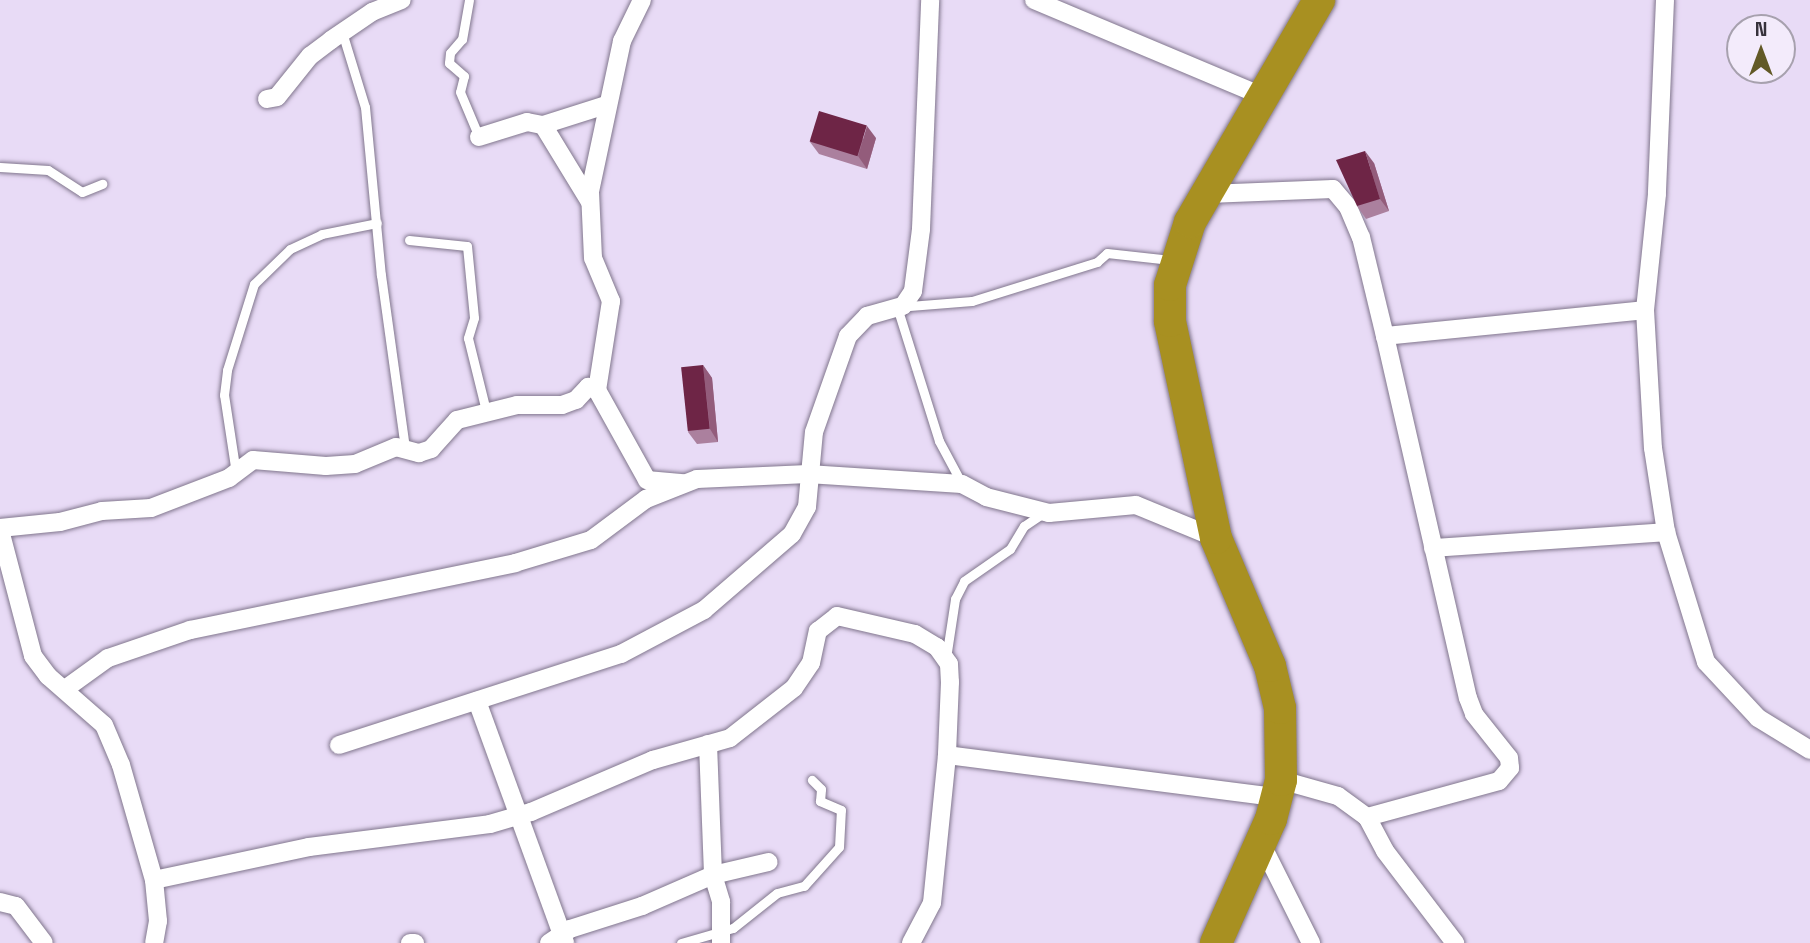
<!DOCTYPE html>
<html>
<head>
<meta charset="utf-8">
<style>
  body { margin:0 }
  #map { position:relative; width:1810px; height:943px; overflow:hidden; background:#e8dbf6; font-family:"Space Grotesk",sans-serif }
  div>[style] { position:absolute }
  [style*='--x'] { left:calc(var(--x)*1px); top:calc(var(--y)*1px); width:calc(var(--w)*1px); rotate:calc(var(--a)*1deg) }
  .roads { filter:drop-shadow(0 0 2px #81768d) drop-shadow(0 0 2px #81768d) }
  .lane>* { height:9px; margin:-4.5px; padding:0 4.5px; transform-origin:4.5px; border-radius:4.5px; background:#fff }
  .street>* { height:18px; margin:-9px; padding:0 9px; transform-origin:9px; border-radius:9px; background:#fff }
  .highway>* { height:32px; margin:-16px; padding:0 16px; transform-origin:16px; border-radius:16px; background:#a89021 }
  .wall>* { inset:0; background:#ab809e }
  .shaded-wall>* { inset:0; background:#935c7b }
  .building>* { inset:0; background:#6e2546; transform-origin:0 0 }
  span { translate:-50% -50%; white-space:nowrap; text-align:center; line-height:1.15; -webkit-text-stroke:7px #f3ebfb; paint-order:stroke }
  .north { position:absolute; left:1726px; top:14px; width:70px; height:70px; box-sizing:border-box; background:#f3ebfb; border:2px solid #a7a1ae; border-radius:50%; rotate:0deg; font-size:19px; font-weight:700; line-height:28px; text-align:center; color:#36313b }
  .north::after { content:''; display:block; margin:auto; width:24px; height:32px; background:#625926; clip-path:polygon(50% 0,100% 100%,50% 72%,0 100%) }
</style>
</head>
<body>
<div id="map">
  <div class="roads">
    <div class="lane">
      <i style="--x:469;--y:0;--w:40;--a:100"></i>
      <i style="--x:462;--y:39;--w:18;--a:131"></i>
      <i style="--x:450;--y:53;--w:10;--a:96"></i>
      <i style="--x:449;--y:63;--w:20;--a:41"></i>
      <i style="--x:464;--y:76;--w:16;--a:104"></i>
      <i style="--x:460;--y:92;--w:49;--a:67.1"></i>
      <i style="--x:342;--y:32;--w:78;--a:73"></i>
      <i style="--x:365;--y:107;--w:169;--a:84.6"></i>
      <i style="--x:381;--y:275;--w:176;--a:82.1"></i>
      <i style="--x:0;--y:167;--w:48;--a:3.6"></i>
      <i style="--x:48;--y:170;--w:40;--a:32.9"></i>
      <i style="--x:82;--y:192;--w:22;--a:-22"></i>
      <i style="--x:409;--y:240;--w:58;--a:5.9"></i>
      <i style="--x:467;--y:246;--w:72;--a:84.4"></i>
      <i style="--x:474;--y:318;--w:21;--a:107"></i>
      <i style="--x:468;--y:338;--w:75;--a:76.1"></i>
      <i style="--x:236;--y:473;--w:79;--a:-98.7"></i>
      <i style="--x:224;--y:395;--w:25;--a:-83"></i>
      <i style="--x:227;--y:370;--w:90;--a:-72.6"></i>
      <i style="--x:254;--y:284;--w:50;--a:-44.2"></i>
      <i style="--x:290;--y:249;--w:35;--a:-25"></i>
      <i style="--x:322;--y:234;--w:56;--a:-11.3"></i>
      <i style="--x:962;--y:484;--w:49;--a:-118.1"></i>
      <i style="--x:939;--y:441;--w:140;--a:-107.4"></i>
      <i style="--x:897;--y:307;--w:75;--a:-4.6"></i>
      <i style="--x:972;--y:301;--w:131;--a:-17.3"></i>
      <i style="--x:1097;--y:262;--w:13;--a:-42"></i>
      <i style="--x:1107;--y:253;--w:64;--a:6.2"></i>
      <i style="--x:946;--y:658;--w:60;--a:-81.3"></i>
      <i style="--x:955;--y:599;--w:20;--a:-63"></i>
      <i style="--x:964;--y:581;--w:56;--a:-34.8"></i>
      <i style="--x:1010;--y:549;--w:27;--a:-59"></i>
      <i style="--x:1024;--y:526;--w:25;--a:-34"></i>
      <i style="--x:681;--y:943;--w:54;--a:-16.1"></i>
      <i style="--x:733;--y:928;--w:56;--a:-38.5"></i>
      <i style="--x:777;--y:893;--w:28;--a:-15"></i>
      <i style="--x:804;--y:886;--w:52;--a:-48.1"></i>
      <i style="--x:839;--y:847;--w:37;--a:-87"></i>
      <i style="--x:841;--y:810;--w:23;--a:-157"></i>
      <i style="--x:820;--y:801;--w:12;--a:-85"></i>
      <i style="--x:821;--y:789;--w:13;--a:-135"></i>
    </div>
    <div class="street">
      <i style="--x:642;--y:0;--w:46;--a:116"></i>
      <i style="--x:622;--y:41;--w:154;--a:102"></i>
      <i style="--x:590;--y:192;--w:66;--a:87.4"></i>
      <i style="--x:593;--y:258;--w:47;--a:67.3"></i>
      <i style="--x:611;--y:301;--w:90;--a:98.9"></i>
      <i style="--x:597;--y:390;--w:103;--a:60.9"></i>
      <i style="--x:647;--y:480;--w:36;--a:5"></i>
      <i style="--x:1034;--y:0;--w:245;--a:22.8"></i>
      <i style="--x:1665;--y:0;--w:194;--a:92.4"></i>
      <i style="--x:1657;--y:194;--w:117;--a:95.9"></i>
      <i style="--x:1645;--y:310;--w:138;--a:86.7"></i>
      <i style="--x:1653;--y:448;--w:85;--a:81.2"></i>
      <i style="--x:1666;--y:532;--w:136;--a:72.9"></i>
      <i style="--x:1706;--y:662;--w:76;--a:47.1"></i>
      <i style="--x:1758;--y:718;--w:61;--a:31.6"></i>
      <i style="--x:267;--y:99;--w:10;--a:-11"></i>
      <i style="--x:277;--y:97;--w:53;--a:-51.2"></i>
      <i style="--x:310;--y:56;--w:26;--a:-37"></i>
      <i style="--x:331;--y:40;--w:50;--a:-34.3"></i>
      <i style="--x:372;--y:12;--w:32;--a:-22"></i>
      <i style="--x:543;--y:125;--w:66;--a:-17.6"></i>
      <i style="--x:479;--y:137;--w:50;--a:-17.4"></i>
      <i style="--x:527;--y:122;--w:16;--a:11"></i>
      <i style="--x:543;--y:125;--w:90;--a:58.6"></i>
      <i style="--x:1208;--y:194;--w:125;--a:-2.3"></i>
      <i style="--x:1333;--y:189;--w:23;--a:50"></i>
      <i style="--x:1348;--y:207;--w:33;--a:67"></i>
      <i style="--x:1361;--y:237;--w:102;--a:76.4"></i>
      <i style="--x:1385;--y:336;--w:371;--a:77.1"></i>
      <i style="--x:1468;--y:698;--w:17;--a:69"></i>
      <i style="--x:1474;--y:714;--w:56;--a:51.5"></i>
      <i style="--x:1509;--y:758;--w:10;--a:84"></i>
      <i style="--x:1510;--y:768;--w:17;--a:130"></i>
      <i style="--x:1499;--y:781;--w:137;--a:164.7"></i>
      <i style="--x:1385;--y:336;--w:261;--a:-5.7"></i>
      <i style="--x:0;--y:528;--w:60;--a:-5.7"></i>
      <i style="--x:60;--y:522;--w:43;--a:-14.7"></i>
      <i style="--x:102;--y:511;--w:49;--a:-3.5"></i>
      <i style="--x:151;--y:508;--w:84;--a:-21"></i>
      <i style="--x:229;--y:478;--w:30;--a:-37"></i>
      <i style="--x:253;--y:460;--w:73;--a:4.7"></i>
      <i style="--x:326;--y:466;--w:29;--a:-4"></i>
      <i style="--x:355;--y:464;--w:44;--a:-22.5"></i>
      <i style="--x:396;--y:447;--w:24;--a:15"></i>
      <i style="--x:419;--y:453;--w:13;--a:-18"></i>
      <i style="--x:431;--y:449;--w:39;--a:-48"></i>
      <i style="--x:457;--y:420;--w:62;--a:-14"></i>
      <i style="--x:517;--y:405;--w:45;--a:0"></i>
      <i style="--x:562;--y:405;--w:15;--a:-20"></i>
      <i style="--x:576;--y:400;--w:18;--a:-47"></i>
      <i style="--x:588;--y:387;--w:9;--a:18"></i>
      <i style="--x:0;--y:530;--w:130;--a:75.3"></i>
      <i style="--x:33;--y:656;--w:25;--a:53"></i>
      <i style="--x:48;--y:676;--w:74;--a:41.2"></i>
      <i style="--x:104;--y:725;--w:43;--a:67"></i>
      <i style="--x:121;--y:765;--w:120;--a:74"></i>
      <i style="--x:154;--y:880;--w:41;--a:84.4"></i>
      <i style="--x:158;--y:921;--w:22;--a:100"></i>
      <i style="--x:1433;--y:548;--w:234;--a:-3.9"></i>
      <i style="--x:65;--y:689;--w:53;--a:-35.8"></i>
      <i style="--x:108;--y:658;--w:87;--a:-18.9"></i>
      <i style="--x:190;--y:630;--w:332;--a:-11.6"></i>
      <i style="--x:515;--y:563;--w:79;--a:-16.8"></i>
      <i style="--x:591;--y:540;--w:69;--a:-36.7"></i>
      <i style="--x:646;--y:499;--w:55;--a:-21.4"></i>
      <i style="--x:697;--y:479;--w:111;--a:-2.6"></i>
      <i style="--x:808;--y:474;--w:154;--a:3.7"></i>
      <i style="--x:962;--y:484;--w:27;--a:28"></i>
      <i style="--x:986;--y:497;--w:65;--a:14.3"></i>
      <i style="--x:1049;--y:513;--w:87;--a:-5.3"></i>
      <i style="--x:1136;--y:505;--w:87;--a:22.4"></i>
      <i style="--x:477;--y:701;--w:258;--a:70"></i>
      <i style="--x:708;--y:744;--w:131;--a:87.8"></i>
      <i style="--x:713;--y:875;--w:28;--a:73"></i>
      <i style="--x:721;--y:902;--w:41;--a:90"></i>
      <i style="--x:339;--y:745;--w:296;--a:-17.9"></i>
      <i style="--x:621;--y:654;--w:94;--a:-27.9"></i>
      <i style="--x:704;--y:610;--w:116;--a:-40.8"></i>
      <i style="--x:792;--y:534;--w:31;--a:-61"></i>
      <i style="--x:807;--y:507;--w:75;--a:-84.7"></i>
      <i style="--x:814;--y:432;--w:102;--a:-70.5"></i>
      <i style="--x:848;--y:336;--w:28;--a:-46"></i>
      <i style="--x:867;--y:316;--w:37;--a:-16"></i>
      <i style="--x:903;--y:306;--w:18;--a:-56"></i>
      <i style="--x:913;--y:291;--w:63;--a:-82.6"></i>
      <i style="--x:921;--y:229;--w:229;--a:-87.7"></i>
      <i style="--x:1281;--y:780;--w:59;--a:15.7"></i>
      <i style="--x:1338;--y:796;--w:36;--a:36"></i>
      <i style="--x:1367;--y:817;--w:38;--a:62"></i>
      <i style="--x:1385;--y:851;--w:116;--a:52.7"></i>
      <i style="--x:1261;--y:843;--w:112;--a:63.4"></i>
      <i style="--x:154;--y:880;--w:158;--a:-12"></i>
      <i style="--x:309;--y:847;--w:182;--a:-7.2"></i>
      <i style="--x:490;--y:824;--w:43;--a:-16.3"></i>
      <i style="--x:531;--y:812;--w:133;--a:-23.1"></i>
      <i style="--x:653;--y:760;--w:80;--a:-15.9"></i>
      <i style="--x:730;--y:738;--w:81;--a:-38"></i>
      <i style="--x:794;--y:688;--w:30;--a:-56"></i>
      <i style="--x:811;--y:663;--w:33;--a:-78"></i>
      <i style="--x:818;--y:631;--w:24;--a:-38"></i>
      <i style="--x:837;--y:616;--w:80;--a:13"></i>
      <i style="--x:915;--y:634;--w:26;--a:31"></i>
      <i style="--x:937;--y:647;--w:21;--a:55"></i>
      <i style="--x:949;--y:664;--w:18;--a:87"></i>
      <i style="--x:950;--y:682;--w:73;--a:92.4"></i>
      <i style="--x:0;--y:902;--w:16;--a:14"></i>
      <i style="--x:16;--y:906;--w:46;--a:52.9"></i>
      <i style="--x:410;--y:943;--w:5;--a:0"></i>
      <i style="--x:549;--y:943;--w:25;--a:-34"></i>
      <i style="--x:570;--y:929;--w:76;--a:-17.7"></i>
      <i style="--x:642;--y:906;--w:77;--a:-23.6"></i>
      <i style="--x:713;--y:875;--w:57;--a:-13.1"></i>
      <i style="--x:911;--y:943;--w:45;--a:-62.3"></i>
      <i style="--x:932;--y:903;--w:149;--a:-84.2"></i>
      <i style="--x:947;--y:755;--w:333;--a:7.3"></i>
    </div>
    <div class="highway">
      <i style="--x:1216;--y:943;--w:136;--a:-66.1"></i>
      <i style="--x:1271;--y:819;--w:40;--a:-75.6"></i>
      <i style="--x:1281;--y:780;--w:72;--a:-90.8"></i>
      <i style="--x:1280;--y:708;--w:43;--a:-103.4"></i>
      <i style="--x:1270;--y:666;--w:139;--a:-112.9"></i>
      <i style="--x:1216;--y:538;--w:222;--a:-102"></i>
      <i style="--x:1170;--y:321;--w:36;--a:-90"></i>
      <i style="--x:1170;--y:285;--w:66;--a:-72.4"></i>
      <i style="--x:1190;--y:222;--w:257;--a:-59.8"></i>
    </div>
  </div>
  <div class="wall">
    <i style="clip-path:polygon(876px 138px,867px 169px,819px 154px,810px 142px)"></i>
    <i style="clip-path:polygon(1374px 163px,1389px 211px,1366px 219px,1357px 206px)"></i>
    <i style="clip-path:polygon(703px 365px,712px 378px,718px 442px,697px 444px,688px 432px)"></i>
  </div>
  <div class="shaded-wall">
    <i style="clip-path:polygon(867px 126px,876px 138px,867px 169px,858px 156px)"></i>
    <i style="clip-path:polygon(1365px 151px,1374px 163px,1389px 211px,1380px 199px)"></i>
    <i style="clip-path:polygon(703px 365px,712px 378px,718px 442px,710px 429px)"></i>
  </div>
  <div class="building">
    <i style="left:819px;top:111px;width:50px;height:32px;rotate:17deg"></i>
    <i style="clip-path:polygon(1365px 151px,1380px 199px,1357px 206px,1336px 160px)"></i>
    <i style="left:703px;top:365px;width:64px;height:22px;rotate:84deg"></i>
  </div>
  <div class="north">N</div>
</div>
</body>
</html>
